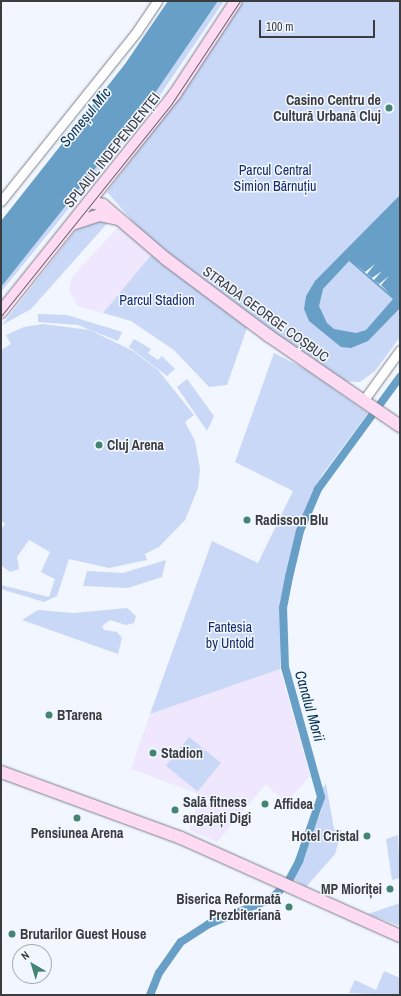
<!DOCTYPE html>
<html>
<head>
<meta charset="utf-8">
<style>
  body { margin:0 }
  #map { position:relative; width:401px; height:996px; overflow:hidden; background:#f1f6ff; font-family:"Archivo Narrow",sans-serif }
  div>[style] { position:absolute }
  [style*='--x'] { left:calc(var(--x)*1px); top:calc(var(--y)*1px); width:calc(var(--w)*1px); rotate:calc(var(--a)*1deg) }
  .commercial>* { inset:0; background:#eee7fd }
  .green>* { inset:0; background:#c9d8f6; transform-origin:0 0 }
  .water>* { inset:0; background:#689fc7 }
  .pier>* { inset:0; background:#f1f6ff }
  .canal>* { height:8px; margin:-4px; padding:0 4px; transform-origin:4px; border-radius:4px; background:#689fc7 }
  .roads { filter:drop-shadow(0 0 1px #7b7f87) drop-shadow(0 0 1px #7b7f87) }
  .minor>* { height:9px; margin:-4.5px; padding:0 4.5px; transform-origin:4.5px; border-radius:4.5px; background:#fff }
  .major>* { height:12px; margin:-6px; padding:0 6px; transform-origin:6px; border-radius:6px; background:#ffdaf3 }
  .tram>* { height:1px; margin:-0.5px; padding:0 0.5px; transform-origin:0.5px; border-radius:0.5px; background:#5a5c60 }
  .dots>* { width:11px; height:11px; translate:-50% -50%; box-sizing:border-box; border:2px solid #f1f6ff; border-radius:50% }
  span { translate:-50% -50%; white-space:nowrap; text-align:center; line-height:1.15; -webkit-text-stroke:3px #f1f6ff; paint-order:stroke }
  .poi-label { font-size:14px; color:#3a3c3f; font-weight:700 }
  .right { translate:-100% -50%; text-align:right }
  .left { translate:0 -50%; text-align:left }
  .street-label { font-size:14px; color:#3a3c3f }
  .park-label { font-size:14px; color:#162d6c }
  .water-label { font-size:15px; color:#05334e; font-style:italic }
  .frame { position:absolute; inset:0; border:2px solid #3a3c3f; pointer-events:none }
  .north { position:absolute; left:12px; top:944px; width:40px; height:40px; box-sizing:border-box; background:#f1f6ff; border:1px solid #a8acb2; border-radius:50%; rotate:322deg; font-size:11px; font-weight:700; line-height:16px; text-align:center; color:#3a3c3f }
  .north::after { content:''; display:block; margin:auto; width:14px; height:18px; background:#448473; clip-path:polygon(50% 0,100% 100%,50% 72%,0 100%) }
  .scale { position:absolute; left:259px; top:20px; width:116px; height:18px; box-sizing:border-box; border:2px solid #3a3c3f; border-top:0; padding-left:5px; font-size:12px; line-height:14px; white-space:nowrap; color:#3a3c3f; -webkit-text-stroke:3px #f1f6ff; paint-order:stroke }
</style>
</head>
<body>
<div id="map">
  <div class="commercial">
    <i style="clip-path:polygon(119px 226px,152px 254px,103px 313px,78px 306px,69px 291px,72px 277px)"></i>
    <i style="clip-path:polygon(280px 669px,310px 776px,286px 803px,266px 784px,217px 842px,189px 830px,200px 797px,196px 793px,131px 769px,150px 714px)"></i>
  </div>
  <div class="green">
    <i style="clip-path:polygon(218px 1px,224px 1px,156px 101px,1px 292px,1px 287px,75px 181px,88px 178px,153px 96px)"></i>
    <i style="clip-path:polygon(243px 1px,400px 1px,400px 337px,375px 371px,360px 382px,338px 381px,150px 241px,107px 192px,197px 72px)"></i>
    <i style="clip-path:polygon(111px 219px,31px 309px,2px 325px,76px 230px,83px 224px)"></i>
    <i style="clip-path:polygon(152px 254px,247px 328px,227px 385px,209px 387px,174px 350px,131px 321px,103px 313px)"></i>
    <i style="clip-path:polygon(38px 314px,67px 315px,122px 332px,118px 341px,78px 325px,38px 322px)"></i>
    <i style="clip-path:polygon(43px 324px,90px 330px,133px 351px,158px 370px,194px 415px,185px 422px,195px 441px,200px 469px,198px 488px,185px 520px,159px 547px,145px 554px,147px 560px,109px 568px,69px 559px,57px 596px,44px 602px,1px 589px,1px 585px,49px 597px,55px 579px,41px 572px,50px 552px,29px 540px,17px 557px,19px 569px,10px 572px,1px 565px,1px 530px,5px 524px,1px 520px,1px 350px,11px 344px,6px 335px,24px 327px)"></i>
    <i style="clip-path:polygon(134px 339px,151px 349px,148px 353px,158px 360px,162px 356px,175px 369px,167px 376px,129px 347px)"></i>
    <i style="clip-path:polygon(274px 353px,305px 369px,368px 413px,322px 475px,299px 525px,282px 596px,280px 669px,150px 714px,212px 541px,258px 563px,293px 491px,235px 462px)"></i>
    <i style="clip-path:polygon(187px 379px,214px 416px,207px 431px,177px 387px)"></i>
    <i style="clip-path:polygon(166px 560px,162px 577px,128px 588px,83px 586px,87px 571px,123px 573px)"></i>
    <i style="clip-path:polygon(127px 608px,136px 616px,134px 623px,126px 625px,110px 620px,102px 626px,104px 630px,117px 632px,122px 638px,118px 654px,22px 620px,38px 610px,74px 613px)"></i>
    <i style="left:189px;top:737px;width:41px;height:37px;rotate:39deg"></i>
    <i style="clip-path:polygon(326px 784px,334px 829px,342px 830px,335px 854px,306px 887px,292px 878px,322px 809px,321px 789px)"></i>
    <i style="clip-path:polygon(398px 835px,400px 878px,392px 880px,386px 839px)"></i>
    <i style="clip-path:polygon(400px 903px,400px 926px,368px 914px)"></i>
    <i style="clip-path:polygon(384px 971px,400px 978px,400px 995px,349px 993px,355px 980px,376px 990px)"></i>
  </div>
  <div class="water">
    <i style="clip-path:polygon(168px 1px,218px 1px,153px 96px,1px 287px,1px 221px,125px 64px)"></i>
    <i style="clip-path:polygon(evenodd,400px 195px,400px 308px,368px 341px,351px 348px,341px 347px,309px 321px,304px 309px,306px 296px,315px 281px,400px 195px,349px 261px,393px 299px,366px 330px,356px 333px,334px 329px,327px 323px,319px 306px,323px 289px,349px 261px)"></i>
  </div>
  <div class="pier">
    <i style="clip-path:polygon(354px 263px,365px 272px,375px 264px,367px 274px,372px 278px,382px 271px,374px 280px,379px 284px,389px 276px,381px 285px,390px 294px)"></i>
  </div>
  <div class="canal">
    <i style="--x:150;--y:995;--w:24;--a:-68"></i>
    <i style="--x:159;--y:973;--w:38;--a:-55"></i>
    <i style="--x:181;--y:942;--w:33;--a:-33"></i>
    <i style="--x:209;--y:924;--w:67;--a:-22"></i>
    <i style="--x:271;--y:899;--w:24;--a:-45"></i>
    <i style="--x:288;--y:882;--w:24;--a:-62"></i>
    <i style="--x:299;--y:861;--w:68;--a:-71"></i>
    <i style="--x:321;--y:797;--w:135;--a:-105.5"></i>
    <i style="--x:285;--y:667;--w:59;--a:-91.9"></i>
    <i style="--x:283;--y:608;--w:32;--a:-79"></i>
    <i style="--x:289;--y:577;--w:47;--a:-76.6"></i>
    <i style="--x:300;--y:531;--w:46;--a:-66.8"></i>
    <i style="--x:318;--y:489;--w:139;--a:-53.8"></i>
  </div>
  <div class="roads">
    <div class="minor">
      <i style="--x:1;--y:201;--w:218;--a:-51.3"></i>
      <i style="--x:137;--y:31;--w:36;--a:-56"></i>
      <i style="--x:363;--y:401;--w:63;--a:-54"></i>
    </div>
    <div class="major">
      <i style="--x:89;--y:202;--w:14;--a:12"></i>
      <i style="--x:103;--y:205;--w:83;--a:40.6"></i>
      <i style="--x:166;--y:259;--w:129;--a:36.8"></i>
      <i style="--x:269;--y:336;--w:159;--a:34.5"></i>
      <i style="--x:72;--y:224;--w:28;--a:-18"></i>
      <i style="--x:99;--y:215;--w:19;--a:12"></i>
      <i style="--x:1;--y:312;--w:279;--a:-51.4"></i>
      <i style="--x:175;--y:94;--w:111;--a:-56.7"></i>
      <i style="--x:1;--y:772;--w:192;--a:20.1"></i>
      <i style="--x:181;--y:838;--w:240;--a:24.1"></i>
    </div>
  </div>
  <div class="tram">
    <i style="--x:1;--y:316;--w:273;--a:-51.2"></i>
    <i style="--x:172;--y:103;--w:123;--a:-56.3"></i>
  </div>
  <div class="dots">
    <i style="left:389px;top:108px;background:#448473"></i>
    <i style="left:99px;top:445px;background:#448473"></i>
    <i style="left:247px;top:520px;background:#448473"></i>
    <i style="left:49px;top:715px;background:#448473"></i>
    <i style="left:153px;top:753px;background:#448473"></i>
    <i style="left:265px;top:804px;background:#448473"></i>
    <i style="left:175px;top:810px;background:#448473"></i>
    <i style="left:77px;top:818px;background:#448473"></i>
    <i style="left:367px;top:836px;background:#448473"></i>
    <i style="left:390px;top:889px;background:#448473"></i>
    <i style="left:289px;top:907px;background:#448473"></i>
    <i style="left:12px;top:934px;background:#448473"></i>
  </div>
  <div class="poi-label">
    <span class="right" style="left:381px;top:108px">Casino Centru de<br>Cultură Urbană Cluj</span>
    <span class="left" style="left:107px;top:445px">Cluj Arena</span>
    <span class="left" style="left:255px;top:520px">Radisson Blu</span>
    <span class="left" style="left:57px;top:715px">BTarena</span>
    <span class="left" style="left:161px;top:753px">Stadion</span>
    <span class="left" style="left:183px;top:810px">Sală fitness<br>angajați Digi</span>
    <span class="left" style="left:274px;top:804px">Affidea</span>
    <span style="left:77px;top:833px">Pensiunea Arena</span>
    <span class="right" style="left:359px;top:836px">Hotel Cristal</span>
    <span class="right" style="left:382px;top:889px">MP Mioriței</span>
    <span class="right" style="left:281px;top:907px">Biserica Reformată<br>Prezbiteriană</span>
    <span class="left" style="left:20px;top:934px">Brutarilor Guest House</span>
  </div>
  <div class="street-label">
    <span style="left:112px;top:150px;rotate:-51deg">SPLAIUL INDEPENDENȚEI</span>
    <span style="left:266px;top:314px;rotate:36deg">STRADA GEORGE COȘBUC</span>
  </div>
  <div class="park-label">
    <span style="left:275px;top:178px">Parcul Central<br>Simion Bărnuțiu</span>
    <span style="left:157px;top:300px">Parcul Stadion</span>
    <span style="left:230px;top:635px">Fantesia<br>by Untold</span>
  </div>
  <div class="water-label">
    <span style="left:85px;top:117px;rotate:-51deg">Someșul Mic</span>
    <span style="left:310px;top:706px;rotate:74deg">Canalul Morii</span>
  </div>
  <div class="frame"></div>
  <div class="north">N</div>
  <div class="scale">100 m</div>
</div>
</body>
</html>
